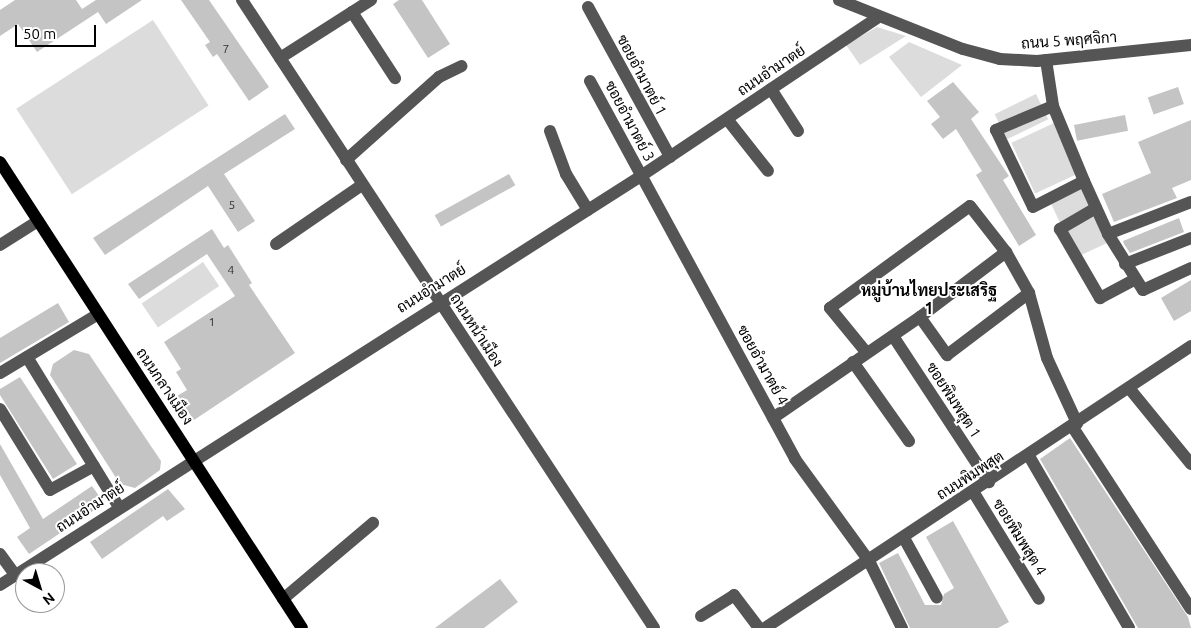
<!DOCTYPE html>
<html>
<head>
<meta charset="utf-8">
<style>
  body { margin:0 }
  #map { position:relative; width:1191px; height:628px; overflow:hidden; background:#fff; font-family:Ubuntu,Sarabun,sans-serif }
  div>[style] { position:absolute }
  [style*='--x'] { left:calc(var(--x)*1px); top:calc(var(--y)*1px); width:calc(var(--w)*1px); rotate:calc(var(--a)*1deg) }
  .green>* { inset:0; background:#dcdcdc; transform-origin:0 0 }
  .building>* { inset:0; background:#c4c4c4; transform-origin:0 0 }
  .minor>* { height:12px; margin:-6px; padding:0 6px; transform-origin:6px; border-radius:6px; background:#555 }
  .major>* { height:12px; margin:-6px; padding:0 6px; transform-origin:6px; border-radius:6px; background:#000 }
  span { translate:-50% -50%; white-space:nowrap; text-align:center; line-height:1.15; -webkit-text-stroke:4px #fff; paint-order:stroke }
  .number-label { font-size:12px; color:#313131 }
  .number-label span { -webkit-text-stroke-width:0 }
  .street-label { font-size:15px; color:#000 }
  .neighbourhood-label { font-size:16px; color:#000; font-weight:700 }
  .north { position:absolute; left:15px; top:563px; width:50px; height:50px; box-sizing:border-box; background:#fff; border:1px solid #999; border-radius:50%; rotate:141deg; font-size:14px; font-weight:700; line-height:20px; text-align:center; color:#000 }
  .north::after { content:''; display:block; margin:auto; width:18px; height:22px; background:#000; clip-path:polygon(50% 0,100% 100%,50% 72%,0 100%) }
  .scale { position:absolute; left:15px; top:25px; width:81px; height:22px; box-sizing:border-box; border:2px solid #000; border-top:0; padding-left:6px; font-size:15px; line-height:18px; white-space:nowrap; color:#000; -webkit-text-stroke:4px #fff; paint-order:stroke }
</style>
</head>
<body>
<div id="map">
  <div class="green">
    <i style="left:153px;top:20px;width:102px;height:163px;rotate:57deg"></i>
    <i style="clip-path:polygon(877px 27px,906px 36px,860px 65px,846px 45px)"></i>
    <i style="clip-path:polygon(909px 42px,962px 65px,921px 97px,889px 57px)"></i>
    <i style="left:1036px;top:94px;width:28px;height:46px;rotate:64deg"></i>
    <i style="left:1054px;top:123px;width:56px;height:47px;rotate:65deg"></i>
    <i style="left:1084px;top:182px;width:65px;height:39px;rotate:65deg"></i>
    <i style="left:203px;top:262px;width:29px;height:74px;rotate:56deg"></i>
  </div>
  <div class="building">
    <i style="clip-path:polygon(15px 0,76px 0,82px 9px,96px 0,142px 0,106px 24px,98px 12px,37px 52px,18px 24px,0 36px,0 10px)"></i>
    <i style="clip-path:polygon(181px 0,209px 0,269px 87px,249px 101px,217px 54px,213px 57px,205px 45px,210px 42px)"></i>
    <i style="clip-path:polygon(399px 0,422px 0,450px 44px,428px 58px,393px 4px)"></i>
    <i style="clip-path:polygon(953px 82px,979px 112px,971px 119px,1009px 176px,1003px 180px,1036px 235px,1019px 246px,976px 175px,982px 171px,956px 129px,943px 139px,931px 124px,940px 117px,927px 101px)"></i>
    <i style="left:1178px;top:87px;width:18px;height:32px;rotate:71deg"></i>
    <i style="clip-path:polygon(285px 114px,295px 129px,224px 174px,255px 221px,238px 232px,208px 186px,105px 255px,93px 238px)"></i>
    <i style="left:1125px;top:115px;width:16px;height:52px;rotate:79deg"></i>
    <i style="clip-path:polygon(1191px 120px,1191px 180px,1172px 188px,1177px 198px,1114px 222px,1102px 194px,1151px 173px,1138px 142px)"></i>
    <i style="left:509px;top:174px;width:13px;height:85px;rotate:61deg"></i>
    <i style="clip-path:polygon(1179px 218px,1184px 232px,1130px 253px,1124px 244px,1123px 241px)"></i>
    <i style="clip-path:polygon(212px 229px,224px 248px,228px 245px,252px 283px,249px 285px,295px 353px,194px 420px,177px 396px,187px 390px,176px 372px,181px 369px,164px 342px,235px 296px,207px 254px,139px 299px,128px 284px)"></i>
    <i style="clip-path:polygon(1191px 280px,1191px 311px,1174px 321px,1161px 298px)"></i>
    <i style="clip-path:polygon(58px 303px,69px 322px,0 363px,0 338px)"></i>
    <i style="clip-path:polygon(74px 350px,89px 354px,161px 461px,160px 470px,135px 488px,120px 484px,50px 375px,53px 364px)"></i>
    <i style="clip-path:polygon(20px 377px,77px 464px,53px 479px,0 395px,0 389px)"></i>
    <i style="clip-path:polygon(1070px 438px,1188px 617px,1191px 628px,1138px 628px,1040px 459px)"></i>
    <i style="clip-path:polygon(0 444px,43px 519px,92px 486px,102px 500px,99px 507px,29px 554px,17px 537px,30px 528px,0 475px)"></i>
    <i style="clip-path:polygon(168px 489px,185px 509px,167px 521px,163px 516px,102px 559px,90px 542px)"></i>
    <i style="clip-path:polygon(953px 521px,1009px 622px,998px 628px,910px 628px,879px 563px,898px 553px,925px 605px,941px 605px,944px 594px,954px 588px,926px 537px)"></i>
    <i style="clip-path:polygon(500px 579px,518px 602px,484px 628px,435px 628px)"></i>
  </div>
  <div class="minor">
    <i style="--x:242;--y:0;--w:751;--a:56.73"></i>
    <i style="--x:839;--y:0;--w:133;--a:21.6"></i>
    <i style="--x:963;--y:49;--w:38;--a:15"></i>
    <i style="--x:1000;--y:59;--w:37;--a:3"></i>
    <i style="--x:1037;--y:61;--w:155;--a:-5.9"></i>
    <i style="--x:588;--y:7;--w:171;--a:61.3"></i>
    <i style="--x:352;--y:12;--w:79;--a:56.9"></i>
    <i style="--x:280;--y:58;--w:108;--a:-32.5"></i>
    <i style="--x:1046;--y:60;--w:47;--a:81.3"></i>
    <i style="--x:1053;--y:106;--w:62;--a:157.2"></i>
    <i style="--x:996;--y:130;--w:85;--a:64.3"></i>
    <i style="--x:1033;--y:207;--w:57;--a:-27"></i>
    <i style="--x:1084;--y:181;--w:58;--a:65.6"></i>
    <i style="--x:1108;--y:234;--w:66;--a:58"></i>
    <i style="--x:1143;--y:290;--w:53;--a:-24.6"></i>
    <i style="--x:590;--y:81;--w:430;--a:61.5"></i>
    <i style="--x:795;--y:459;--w:126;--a:54"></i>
    <i style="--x:869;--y:561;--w:75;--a:63.8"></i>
    <i style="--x:771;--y:89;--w:50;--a:57.3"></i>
    <i style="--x:1053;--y:106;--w:81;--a:67.5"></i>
    <i style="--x:727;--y:119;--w:66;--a:51.7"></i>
    <i style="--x:550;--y:131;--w:46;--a:69.6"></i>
    <i style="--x:566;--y:174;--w:42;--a:58.6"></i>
    <i style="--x:346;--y:160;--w:125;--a:-41.7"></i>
    <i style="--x:439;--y:77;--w:25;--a:-26"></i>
    <i style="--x:1096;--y:208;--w:42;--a:149.7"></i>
    <i style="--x:1060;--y:229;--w:80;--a:59.9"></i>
    <i style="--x:1100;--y:298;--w:38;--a:-28"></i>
    <i style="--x:1108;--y:234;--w:89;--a:-21.1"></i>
    <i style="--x:276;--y:244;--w:104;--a:-34.5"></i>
    <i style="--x:0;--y:245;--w:45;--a:-32.3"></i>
    <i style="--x:1125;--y:264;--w:71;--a:-21.5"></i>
    <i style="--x:920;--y:317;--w:47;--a:54.6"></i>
    <i style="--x:947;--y:355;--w:103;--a:-37.1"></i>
    <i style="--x:893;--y:336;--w:175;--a:56.7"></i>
    <i style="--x:866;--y:352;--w:57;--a:-129.3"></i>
    <i style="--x:830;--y:308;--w:173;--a:-36.1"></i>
    <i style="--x:970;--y:206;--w:58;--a:52"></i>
    <i style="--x:1006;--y:252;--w:47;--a:60.7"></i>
    <i style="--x:1029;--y:293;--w:67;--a:74.5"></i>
    <i style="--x:1047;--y:358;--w:72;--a:65.2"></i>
    <i style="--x:27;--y:357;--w:176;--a:58.5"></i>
    <i style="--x:853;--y:362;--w:97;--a:54.7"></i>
    <i style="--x:0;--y:373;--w:114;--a:-31"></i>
    <i style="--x:1129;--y:388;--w:98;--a:50.8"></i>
    <i style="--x:0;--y:409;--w:95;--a:58.3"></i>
    <i style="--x:50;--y:490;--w:50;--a:-28.6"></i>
    <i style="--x:773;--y:418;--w:178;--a:-34.5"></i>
    <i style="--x:920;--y:317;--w:108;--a:-37.1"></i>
    <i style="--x:1072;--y:426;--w:218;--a:57"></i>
    <i style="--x:1029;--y:456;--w:199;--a:59.8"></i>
    <i style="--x:974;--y:493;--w:124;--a:58.5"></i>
    <i style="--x:904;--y:538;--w:68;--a:61.2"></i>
    <i style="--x:0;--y:554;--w:26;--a:54"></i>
    <i style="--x:0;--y:585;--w:760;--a:-32.54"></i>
    <i style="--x:641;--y:176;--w:284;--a:-33.8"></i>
    <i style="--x:283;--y:599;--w:118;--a:-40.2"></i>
    <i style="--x:701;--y:616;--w:39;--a:-32"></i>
    <i style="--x:734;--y:595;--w:41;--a:52.9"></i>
    <i style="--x:765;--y:628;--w:511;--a:-33.5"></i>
  </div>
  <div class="major">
    <i style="--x:0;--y:162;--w:555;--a:57.05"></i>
  </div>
  <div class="number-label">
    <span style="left:226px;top:49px">7</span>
    <span style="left:232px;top:205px">5</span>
    <span style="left:231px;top:270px">4</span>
    <span style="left:212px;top:322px">1</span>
  </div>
  <div class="street-label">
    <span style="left:1069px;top:40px;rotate:-4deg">ถนน 5 พฤศจิกา</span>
    <span style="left:771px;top:70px;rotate:-34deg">ถนนอำมาตย์</span>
    <span style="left:642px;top:75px;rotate:62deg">ซอยอำมาตย์ 1</span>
    <span style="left:630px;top:121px;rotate:62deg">ซอยอำมาตย์ 3</span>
    <span style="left:431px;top:288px;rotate:-32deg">ถนนอำมาตย์</span>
    <span style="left:477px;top:330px;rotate:57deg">ถนนหน้าเมือง</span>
    <span style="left:763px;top:365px;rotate:61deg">ซอยอำมาตย์ 4</span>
    <span style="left:165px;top:386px;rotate:56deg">ถนนกลางเมือง</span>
    <span style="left:954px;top:400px;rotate:57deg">ซอยพิมพสุต 1</span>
    <span style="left:970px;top:475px;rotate:-33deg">ถนนพิมพสุต</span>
    <span style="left:90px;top:507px;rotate:-33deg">ถนนอำมาตย์</span>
    <span style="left:1020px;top:537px;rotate:58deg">ซอยพิมพสุต 4</span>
  </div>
  <div class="neighbourhood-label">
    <span style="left:929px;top:299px">หมู่บ้านไทยประเสริฐ<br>1</span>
  </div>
  <div class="north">N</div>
  <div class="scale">50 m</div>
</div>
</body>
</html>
